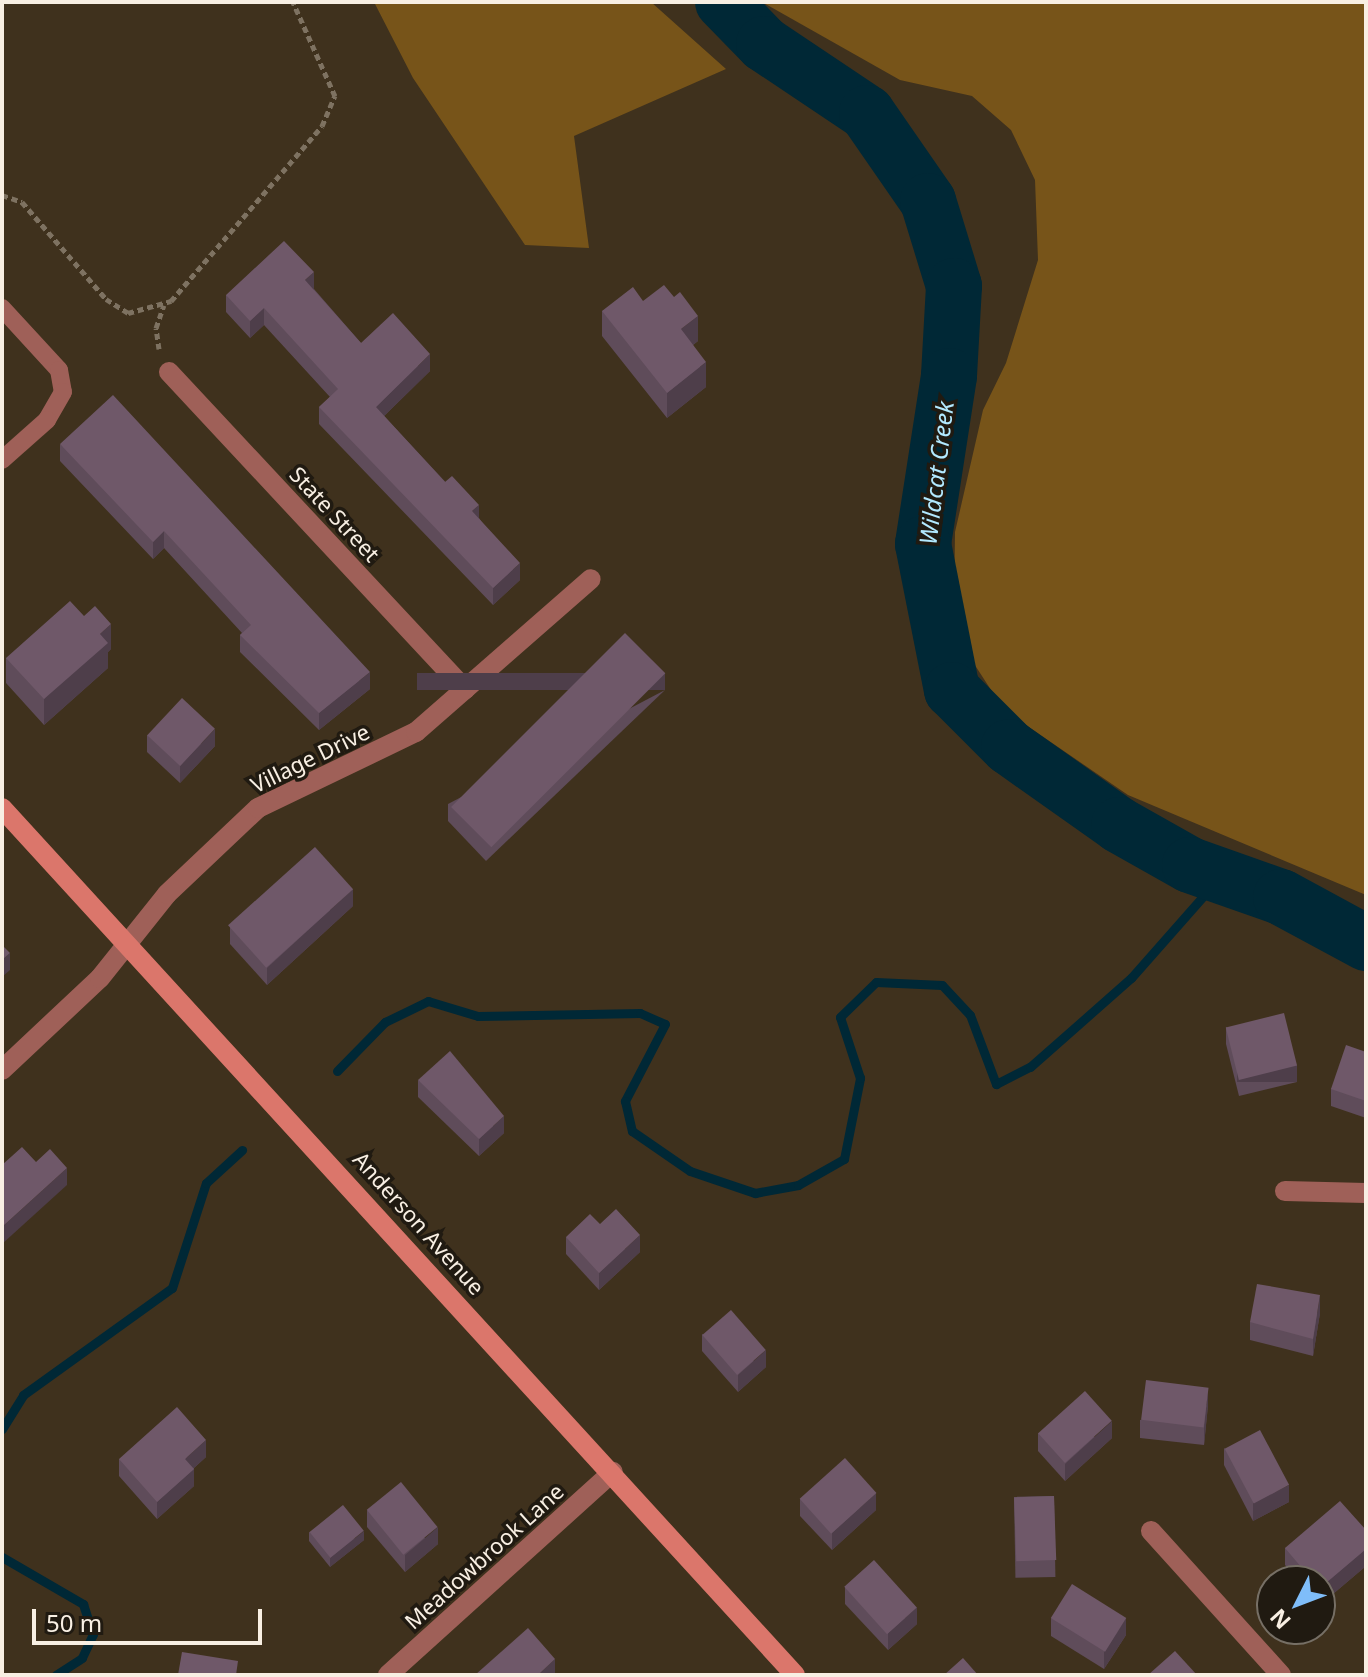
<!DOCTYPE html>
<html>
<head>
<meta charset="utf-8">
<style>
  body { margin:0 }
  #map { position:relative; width:1368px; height:1677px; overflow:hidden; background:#3f311d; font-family:"Noto Sans",sans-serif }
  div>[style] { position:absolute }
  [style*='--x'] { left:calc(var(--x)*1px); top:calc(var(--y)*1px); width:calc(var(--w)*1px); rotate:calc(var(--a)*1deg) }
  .green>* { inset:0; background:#775419 }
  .stream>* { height:9px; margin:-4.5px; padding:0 4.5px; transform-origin:4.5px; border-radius:4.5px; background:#002836 }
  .river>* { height:56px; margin:-28px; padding:0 28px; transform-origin:28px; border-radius:28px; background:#002836 }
  .path>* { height:5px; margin-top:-2.5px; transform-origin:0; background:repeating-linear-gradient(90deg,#7e7261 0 6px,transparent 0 10px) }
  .service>* { height:18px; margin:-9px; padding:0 9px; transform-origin:9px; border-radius:9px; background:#9f6058 }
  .minor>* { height:20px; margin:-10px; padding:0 10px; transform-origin:10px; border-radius:10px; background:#9f6058 }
  .secondary>* { height:20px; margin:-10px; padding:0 10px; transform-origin:10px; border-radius:10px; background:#db766b }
  .wall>* { inset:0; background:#5f4c5a; transform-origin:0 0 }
  .shaded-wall>* { inset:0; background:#4e3e4a; transform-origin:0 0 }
  .building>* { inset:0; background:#6f5869; transform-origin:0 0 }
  span { translate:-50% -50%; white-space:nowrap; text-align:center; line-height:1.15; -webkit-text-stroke:7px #201a11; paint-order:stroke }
  .street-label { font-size:22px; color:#f8efe3 }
  .water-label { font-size:24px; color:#b2e9ff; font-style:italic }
  .frame { position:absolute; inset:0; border:4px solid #f8efe3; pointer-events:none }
  .north { position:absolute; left:1256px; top:1565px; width:80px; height:80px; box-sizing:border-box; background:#201a11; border:2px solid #766f65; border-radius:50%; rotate:228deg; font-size:22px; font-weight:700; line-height:32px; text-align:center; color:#f8efe3 }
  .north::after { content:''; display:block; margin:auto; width:28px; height:36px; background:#7fbdf9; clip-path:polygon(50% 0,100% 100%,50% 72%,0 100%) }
  .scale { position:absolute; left:32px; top:1609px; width:230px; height:36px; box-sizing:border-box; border:4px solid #f8efe3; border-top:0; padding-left:10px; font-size:24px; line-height:28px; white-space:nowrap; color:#f8efe3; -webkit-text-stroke:6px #201a11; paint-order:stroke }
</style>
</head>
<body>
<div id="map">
  <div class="green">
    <i style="clip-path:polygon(374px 2px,651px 2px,726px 69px,574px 136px,589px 248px,525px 245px,413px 78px)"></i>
    <i style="clip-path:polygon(762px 2px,1366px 2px,1366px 895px,1128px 795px,1004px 710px,969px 656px,954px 608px,955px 532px,983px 410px,1006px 363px,1038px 260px,1035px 180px,1011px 130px,972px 96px,900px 80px)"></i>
  </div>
  <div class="stream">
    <i style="--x:337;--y:1071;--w:69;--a:-45.6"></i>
    <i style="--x:385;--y:1022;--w:48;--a:-26"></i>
    <i style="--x:428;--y:1001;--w:52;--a:16.7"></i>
    <i style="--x:478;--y:1016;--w:162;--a:-1.1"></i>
    <i style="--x:640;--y:1013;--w:27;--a:24"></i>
    <i style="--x:665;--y:1024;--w:87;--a:117.5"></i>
    <i style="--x:625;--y:1101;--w:31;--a:77"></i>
    <i style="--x:632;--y:1131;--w:70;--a:34.6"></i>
    <i style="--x:690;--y:1171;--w:69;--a:18.7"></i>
    <i style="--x:755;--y:1193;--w:44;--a:-10.5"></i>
    <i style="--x:798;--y:1185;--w:53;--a:-29.5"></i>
    <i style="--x:844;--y:1159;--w:83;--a:-78.8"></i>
    <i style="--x:860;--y:1078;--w:64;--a:-108.2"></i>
    <i style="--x:840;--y:1017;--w:50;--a:-44.2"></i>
    <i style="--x:876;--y:982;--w:66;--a:2.6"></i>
    <i style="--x:942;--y:985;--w:41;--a:47"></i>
    <i style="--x:970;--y:1015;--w:74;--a:69.4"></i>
    <i style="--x:996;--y:1084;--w:38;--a:-27"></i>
    <i style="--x:1030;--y:1067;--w:135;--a:-41.4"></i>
    <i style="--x:1131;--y:978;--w:136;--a:-48.6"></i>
    <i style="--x:2;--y:1429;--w:40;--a:-58"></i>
    <i style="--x:23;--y:1395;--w:183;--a:-35.7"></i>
    <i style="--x:172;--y:1288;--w:110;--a:-72.1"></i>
    <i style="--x:206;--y:1183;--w:49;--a:-42.5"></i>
    <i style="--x:2;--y:1557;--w:94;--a:30.1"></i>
    <i style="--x:83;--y:1604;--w:32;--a:72"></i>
    <i style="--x:93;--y:1634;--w:26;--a:115"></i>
    <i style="--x:82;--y:1658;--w:31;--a:147"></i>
  </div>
  <div class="river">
    <i style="--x:723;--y:2;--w:59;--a:45.7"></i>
    <i style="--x:764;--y:44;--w:124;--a:33.8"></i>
    <i style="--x:867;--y:113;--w:107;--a:55.3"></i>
    <i style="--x:928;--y:201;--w:89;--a:73"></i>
    <i style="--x:954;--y:286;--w:90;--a:93.2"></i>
    <i style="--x:949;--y:376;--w:170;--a:98.8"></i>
    <i style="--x:923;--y:544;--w:149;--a:78.8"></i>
    <i style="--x:952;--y:690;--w:81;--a:45"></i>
    <i style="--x:1009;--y:747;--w:135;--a:35.3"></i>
    <i style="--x:1119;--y:825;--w:81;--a:29.4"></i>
    <i style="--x:1190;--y:865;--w:96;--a:19.4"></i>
    <i style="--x:1281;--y:897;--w:97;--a:28.4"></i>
  </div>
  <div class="path">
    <i style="--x:2;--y:195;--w:21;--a:19"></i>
    <i style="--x:22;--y:202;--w:128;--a:49.1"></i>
    <i style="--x:106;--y:299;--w:26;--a:32"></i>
    <i style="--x:128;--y:313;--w:45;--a:-15.6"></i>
    <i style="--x:171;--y:301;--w:231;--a:-49.2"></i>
    <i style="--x:322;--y:126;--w:33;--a:-67"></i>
    <i style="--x:335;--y:96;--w:103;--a:-114.1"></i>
    <i style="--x:159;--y:349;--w:21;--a:-98"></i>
    <i style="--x:156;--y:328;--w:24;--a:-71"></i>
  </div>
  <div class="service">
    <i style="--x:2;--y:308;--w:84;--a:47.4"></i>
    <i style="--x:59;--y:370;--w:22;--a:80"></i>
    <i style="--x:63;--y:392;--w:32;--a:120"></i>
    <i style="--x:47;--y:420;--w:60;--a:138.4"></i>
  </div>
  <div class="minor">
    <i style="--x:169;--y:372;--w:434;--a:47"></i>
    <i style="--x:2;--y:1070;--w:134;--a:-43.2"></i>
    <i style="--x:100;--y:978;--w:107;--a:-51.4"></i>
    <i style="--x:167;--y:894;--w:125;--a:-43.4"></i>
    <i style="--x:258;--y:808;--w:175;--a:-25.7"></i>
    <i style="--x:416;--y:732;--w:232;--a:-41.2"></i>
    <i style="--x:1285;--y:1191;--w:81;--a:1.4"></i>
    <i style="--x:1151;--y:1531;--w:194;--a:47.9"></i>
    <i style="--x:388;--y:1675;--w:303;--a:-42.1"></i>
  </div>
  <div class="secondary">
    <i style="--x:2;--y:808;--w:1175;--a:47.55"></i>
  </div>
  <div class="wall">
    <i style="clip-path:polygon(314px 289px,361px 343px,430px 371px,384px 416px,479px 518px,520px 580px,493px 605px,319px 424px,319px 407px,330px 397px,264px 325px,250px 338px,226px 312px,226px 295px)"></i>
    <i style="clip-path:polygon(643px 301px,698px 341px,693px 345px,706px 387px,667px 418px,602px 336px,602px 311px)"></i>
    <i style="clip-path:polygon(60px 444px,370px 689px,319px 730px,240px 652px,240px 635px,242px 633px,164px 548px,153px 559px,60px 461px)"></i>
    <i style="clip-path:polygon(111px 649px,108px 652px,108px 668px,44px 725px,6px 683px,6px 658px)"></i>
    <i style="clip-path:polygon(665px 690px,486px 861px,448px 821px,448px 804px)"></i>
    <i style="clip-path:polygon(147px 735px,215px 746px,180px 783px,147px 752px)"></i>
    <i style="clip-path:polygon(353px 906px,267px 985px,230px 944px,230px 927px)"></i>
    <i style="clip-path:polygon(1226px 1027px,1297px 1082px,1239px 1096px,1226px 1044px)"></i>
    <i style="clip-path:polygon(1366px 1052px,1366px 1118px,1331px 1106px,1331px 1089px)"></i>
    <i style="clip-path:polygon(418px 1080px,504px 1133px,479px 1156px,418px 1097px)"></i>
    <i style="clip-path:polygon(566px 1237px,640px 1252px,599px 1290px,566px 1254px)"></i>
    <i style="clip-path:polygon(1320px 1313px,1313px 1356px,1250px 1340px,1250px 1322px)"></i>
    <i style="clip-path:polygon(702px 1334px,766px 1367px,738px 1392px,702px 1351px)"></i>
    <i style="clip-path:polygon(1208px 1405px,1204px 1445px,1140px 1438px,1140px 1420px)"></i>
    <i style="clip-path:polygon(1038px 1433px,1112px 1438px,1065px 1481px,1038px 1451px)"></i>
    <i style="clip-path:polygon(1224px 1448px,1289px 1502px,1253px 1521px,1224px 1465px)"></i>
    <i style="clip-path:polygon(206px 1457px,194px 1468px,194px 1486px,157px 1519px,119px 1476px,119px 1459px)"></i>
    <i style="left:1054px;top:1496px;width:81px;height:40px;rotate:89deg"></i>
    <i style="clip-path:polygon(800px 1499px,876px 1510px,832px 1550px,800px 1516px)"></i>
    <i style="clip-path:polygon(367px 1510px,438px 1544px,405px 1572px,367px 1527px)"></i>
    <i style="clip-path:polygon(1366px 1530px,1366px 1566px,1320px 1605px,1320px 1581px,1299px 1581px,1285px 1565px,1285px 1548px)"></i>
    <i style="clip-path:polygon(309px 1532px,364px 1540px,330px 1567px,309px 1541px)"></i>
    <i style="clip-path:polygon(845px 1587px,917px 1624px,888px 1650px,845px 1604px)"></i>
    <i style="clip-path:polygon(1051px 1618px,1126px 1635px,1104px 1669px,1051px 1636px)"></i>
  </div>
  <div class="shaded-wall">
    <i style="clip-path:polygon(314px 272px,314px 289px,305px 298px,305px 280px)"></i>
    <i style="clip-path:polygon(264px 308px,264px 325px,250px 338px,250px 321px)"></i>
    <i style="clip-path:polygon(698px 316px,698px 341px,681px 354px,681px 329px)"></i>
    <i style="clip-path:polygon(430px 354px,430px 371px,376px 424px,376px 407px)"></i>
    <i style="clip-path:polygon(706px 362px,706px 387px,667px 418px,667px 393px)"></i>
    <i style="clip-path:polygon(479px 505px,479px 522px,472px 511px)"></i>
    <i style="clip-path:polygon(164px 531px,164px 548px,153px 559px,153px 542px)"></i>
    <i style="clip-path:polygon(520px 563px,520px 580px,493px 605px,493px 588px)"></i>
    <i style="clip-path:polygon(111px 624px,111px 649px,108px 652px,108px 668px,44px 725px,44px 699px,100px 634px)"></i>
    <i style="clip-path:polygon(370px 672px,370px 689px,319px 730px,319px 713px)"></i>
    <i style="left:665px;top:673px;width:17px;height:248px;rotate:90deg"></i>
    <i style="clip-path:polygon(215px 729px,215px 746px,180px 783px,180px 766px)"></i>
    <i style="clip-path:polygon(353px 889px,353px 906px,267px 985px,267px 968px)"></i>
    <i style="clip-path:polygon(10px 953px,10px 970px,2px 977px,2px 960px)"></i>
    <i style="left:1297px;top:1065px;width:17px;height:60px;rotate:90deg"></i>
    <i style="clip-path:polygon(504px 1116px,504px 1133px,479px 1156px,479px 1139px)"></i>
    <i style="clip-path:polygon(67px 1168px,67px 1185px,2px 1244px,2px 1227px)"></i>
    <i style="clip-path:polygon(640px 1235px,640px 1252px,599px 1290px,599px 1273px)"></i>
    <i style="clip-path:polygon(1320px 1295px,1320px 1313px,1313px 1356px,1313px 1339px)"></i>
    <i style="clip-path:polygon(766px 1350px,766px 1367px,738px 1392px,738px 1375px)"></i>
    <i style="clip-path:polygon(1208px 1388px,1208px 1405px,1204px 1445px,1204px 1428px)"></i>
    <i style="clip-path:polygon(1112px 1421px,1112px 1438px,1065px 1481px,1065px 1464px)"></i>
    <i style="clip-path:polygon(206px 1440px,206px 1457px,185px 1476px,185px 1459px)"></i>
    <i style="clip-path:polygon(194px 1469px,194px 1486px,157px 1519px,157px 1502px)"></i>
    <i style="clip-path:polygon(1289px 1485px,1289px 1502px,1253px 1521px,1253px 1503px)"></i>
    <i style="clip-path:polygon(876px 1493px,876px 1510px,832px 1550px,832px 1533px)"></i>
    <i style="clip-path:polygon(438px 1527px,438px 1544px,405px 1572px,405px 1555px)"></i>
    <i style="clip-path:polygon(364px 1531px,364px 1540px,330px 1567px,330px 1558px)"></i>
    <i style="clip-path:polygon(1366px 1549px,1366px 1566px,1320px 1605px,1320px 1588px)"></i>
    <i style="clip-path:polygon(917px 1607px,917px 1624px,888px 1650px,888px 1633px)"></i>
    <i style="clip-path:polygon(1126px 1618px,1126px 1635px,1104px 1669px,1104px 1652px)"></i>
    <i style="clip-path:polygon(555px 1659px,555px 1675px,538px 1675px)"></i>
  </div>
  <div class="building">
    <i style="clip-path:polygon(284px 241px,314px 272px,305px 280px,361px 343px,393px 313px,430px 354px,376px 407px,445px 482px,452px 476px,479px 505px,472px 511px,520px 563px,493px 588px,319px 407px,338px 389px,264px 308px,250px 321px,226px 295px)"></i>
    <i style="clip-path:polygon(664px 285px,674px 297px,680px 292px,698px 316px,681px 329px,706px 362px,667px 393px,602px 311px,633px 287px,643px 301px)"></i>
    <i style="clip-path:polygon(113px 395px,370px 672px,319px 713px,240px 635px,251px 625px,164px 531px,153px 542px,60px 444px)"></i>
    <i style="clip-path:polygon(70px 601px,84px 616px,95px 606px,111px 624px,100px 634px,108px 643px,44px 699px,6px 658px)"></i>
    <i style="left:625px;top:633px;width:57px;height:246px;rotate:45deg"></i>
    <i style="left:182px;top:698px;width:45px;height:51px;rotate:43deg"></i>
    <i style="left:315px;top:847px;width:57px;height:117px;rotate:48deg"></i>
    <i style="clip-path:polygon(2px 945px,10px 953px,2px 960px)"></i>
    <i style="left:1284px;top:1013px;width:54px;height:60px;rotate:76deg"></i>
    <i style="clip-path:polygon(1346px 1045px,1366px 1052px,1366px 1101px,1331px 1089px)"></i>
    <i style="clip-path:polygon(450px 1051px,504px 1116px,479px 1139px,418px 1080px)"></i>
    <i style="clip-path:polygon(22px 1147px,36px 1162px,50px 1149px,67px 1168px,2px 1227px,2px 1165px)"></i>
    <i style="clip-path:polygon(616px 1209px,640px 1235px,599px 1273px,566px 1237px,590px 1214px,600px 1224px)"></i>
    <i style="clip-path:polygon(1257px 1284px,1320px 1295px,1313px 1339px,1250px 1322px)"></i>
    <i style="left:731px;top:1310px;width:53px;height:38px;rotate:49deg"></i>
    <i style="left:1146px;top:1380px;width:63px;height:40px;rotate:7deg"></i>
    <i style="left:1085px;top:1391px;width:40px;height:63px;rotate:48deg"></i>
    <i style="clip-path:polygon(177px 1407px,206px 1440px,185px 1459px,194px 1469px,157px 1502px,119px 1459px)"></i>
    <i style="left:1260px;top:1430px;width:62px;height:40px;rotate:62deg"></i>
    <i style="left:845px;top:1458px;width:47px;height:61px;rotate:48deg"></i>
    <i style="left:401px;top:1482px;width:58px;height:44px;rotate:51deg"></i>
    <i style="left:1054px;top:1496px;width:64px;height:40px;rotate:88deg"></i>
    <i style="clip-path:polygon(1340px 1501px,1366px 1530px,1366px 1549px,1320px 1588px,1320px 1581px,1313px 1581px,1285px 1548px)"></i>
    <i style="left:343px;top:1505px;width:33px;height:43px;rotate:51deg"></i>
    <i style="left:874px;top:1560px;width:64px;height:40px;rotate:48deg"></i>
    <i style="left:1072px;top:1584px;width:64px;height:40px;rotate:32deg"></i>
    <i style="clip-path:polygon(528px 1628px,555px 1659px,538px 1675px,475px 1675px)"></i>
    <i style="clip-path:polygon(1175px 1651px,1197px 1675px,1148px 1675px)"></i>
    <i style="clip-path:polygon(182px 1652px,238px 1661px,236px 1675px,178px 1675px)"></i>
    <i style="clip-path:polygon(963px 1658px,978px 1675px,944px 1675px)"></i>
  </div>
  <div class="street-label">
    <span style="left:335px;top:514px;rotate:47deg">State Street</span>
    <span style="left:310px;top:758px;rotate:-26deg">Village Drive</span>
    <span style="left:419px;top:1223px;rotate:48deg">Anderson Avenue</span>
    <span style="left:484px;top:1556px;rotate:-42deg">Meadowbrook Lane</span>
  </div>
  <div class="water-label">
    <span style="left:936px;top:473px;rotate:-83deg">Wildcat Creek</span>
  </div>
  <div class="frame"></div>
  <div class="north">N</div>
  <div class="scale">50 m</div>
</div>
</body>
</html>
